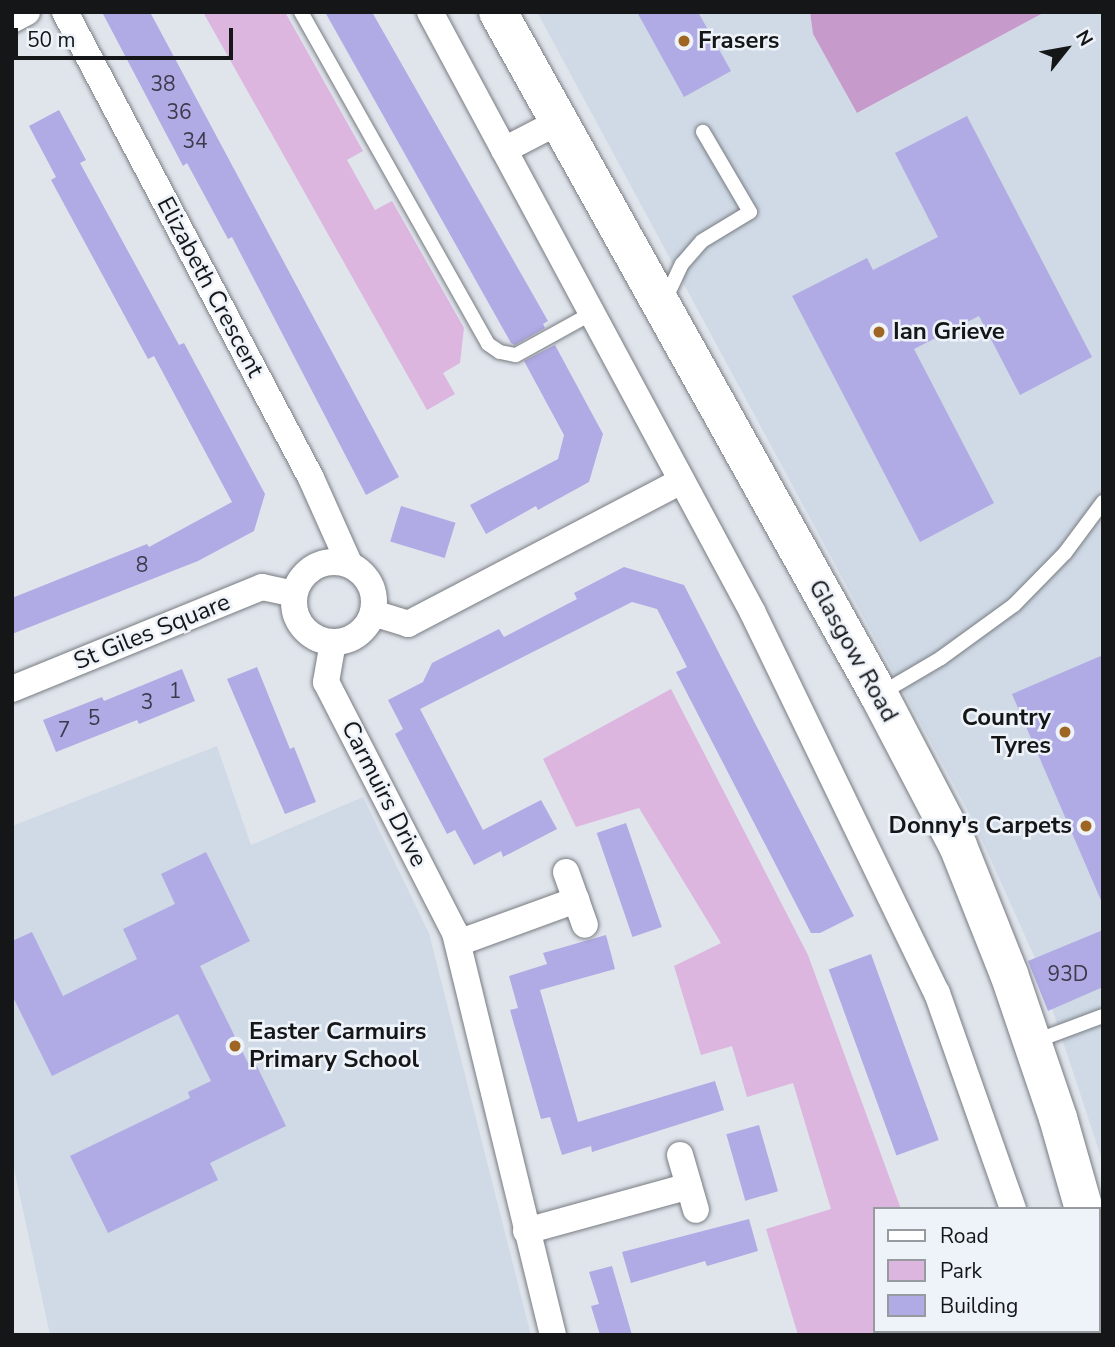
<!DOCTYPE html>
<html>
<head>
<meta charset="utf-8">
<style>
  body { margin:0 }
  #map { position:relative; width:1115px; height:1347px; overflow:hidden; background:#e0e5ec; font-family:"Nunito Sans",sans-serif }
  div>[style] { position:absolute }
  [style*='--x'] { left:calc(var(--x)*1px); top:calc(var(--y)*1px); width:calc(var(--w)*1px); rotate:calc(var(--a)*1deg) }
  .built>* { inset:0; background:#d0dae6 }
  .green>* { inset:0; background:#dcb6df }
  .forest>* { inset:0; background:#c69aca }
  .building>* { inset:0; background:#b0aae5; transform-origin:0 0 }
  .roads { filter:drop-shadow(0 0 2px #787c82) drop-shadow(0 0 2px #787c82) }
  .lane>* { height:14px; margin:-7px; padding:0 7px; transform-origin:7px; border-radius:7px; background:#fff }
  .street>* { height:26px; margin:-13px; padding:0 13px; transform-origin:13px; border-radius:13px; background:#fff }
  .street>.ring { margin:-13px; padding:0; box-sizing:content-box; background:none; border:26px solid #fff; border-radius:50% }
  .primary>* { height:38px; margin:-19px; padding:0 19px; transform-origin:19px; border-radius:19px; background:#fff }
  .dots>* { width:19px; height:19px; translate:-50% -50%; box-sizing:border-box; border:4px solid #eef2f9; border-radius:50% }
  span { translate:-50% -50%; white-space:nowrap; text-align:center; line-height:1.15; -webkit-text-stroke:5px #eef2f9; paint-order:stroke }
  .number-label { font-size:21px; color:#3b3b4b }
  .number-label span { -webkit-text-stroke-width:0 }
  .poi-label { font-size:24px; color:#141618; font-weight:700 }
  .left { translate:0 -50%; text-align:left }
  .right { translate:-100% -50%; text-align:right }
  .street-label { font-size:24px; color:#141618 }
  .frame { position:absolute; inset:0; border:14px solid #141618; pointer-events:none }
  .legend { position:absolute; left:873px; top:1207px; width:228px; height:126px; box-sizing:border-box; background:#eef2f9; border:2px solid #979a9f; margin:0; padding:9px 12px; list-style:none; font-size:21px; color:#141618 }
  .legend li { display:flex; align-items:center; gap:14px; height:35px }
  .legend b { width:35px; border:2px solid #979a9f }
  .north { position:absolute; left:1031px; top:14px; width:70px; height:70px; -webkit-text-stroke:5px #eef2f9; paint-order:stroke; rotate:59deg; font-size:19px; font-weight:700; line-height:28px; text-align:center; color:#141618 }
  .north::after { content:''; display:block; margin:auto; width:24px; height:32px; background:#141618; clip-path:polygon(50% 0,100% 100%,50% 72%,0 100%) }
  .scale { position:absolute; left:14px; top:28px; width:219px; height:32px; box-sizing:border-box; border:4px solid #141618; border-top:0; padding-left:9px; font-size:21px; line-height:24px; white-space:nowrap; color:#141618; -webkit-text-stroke:5px #eef2f9; paint-order:stroke }
</style>
</head>
<body>
<div id="map">
  <div class="built">
    <i style="clip-path:polygon(537px 12px,810px 12px,813px 34px,858px 113px,1045px 12px,1103px 12px,1103px 1163px,1037px 963px,974px 822px)"></i>
    <i style="clip-path:polygon(217px 746px,251px 845px,363px 797px,429px 933px,531px 1335px,50px 1335px,12px 1160px,12px 826px)"></i>
  </div>
  <div class="green">
    <i style="clip-path:polygon(203px 12px,285px 12px,363px 151px,347px 160px,375px 210px,392px 201px,464px 328px,460px 363px,443px 373px,455px 394px,427px 410px)"></i>
    <i style="clip-path:polygon(671px 689px,808px 955px,901px 1209px,875px 1209px,875px 1331px,940px 1331px,941px 1335px,798px 1335px,766px 1229px,831px 1209px,793px 1083px,747px 1097px,732px 1046px,701px 1055px,674px 966px,721px 943px,639px 808px,576px 827px,543px 759px)"></i>
  </div>
  <div class="forest">
    <i style="clip-path:polygon(810px 12px,1045px 12px,857px 113px,813px 34px)"></i>
  </div>
  <div class="building">
    <i style="clip-path:polygon(102px 12px,150px 12px,399px 477px,366px 495px,232px 237px,228px 239px,187px 163px,183px 166px)"></i>
    <i style="clip-path:polygon(325px 12px,372px 12px,548px 321px,543px 324px,545px 328px,515px 345px,511px 343px)"></i>
    <i style="clip-path:polygon(637px 12px,698px 12px,731px 71px,684px 97px)"></i>
    <i style="clip-path:polygon(59px 110px,86px 160px,80px 163px,179px 345px,184px 343px,265px 494px,254px 531px,198px 561px,12px 634px,12px 598px,147px 544px,149px 547px,232px 502px,154px 356px,148px 359px,51px 180px,56px 177px,29px 126px)"></i>
    <i style="clip-path:polygon(967px 116px,1092px 357px,1020px 395px,979px 316px,914px 349px,994px 503px,920px 542px,792px 296px,867px 258px,873px 270px,938px 237px,895px 153px)"></i>
    <i style="clip-path:polygon(555px 345px,603px 434px,589px 482px,538px 510px,536px 506px,486px 534px,470px 505px,558px 459px,564px 435px,524px 361px)"></i>
    <i style="left:401px;top:506px;width:57px;height:37px;rotate:17deg"></i>
    <i style="clip-path:polygon(624px 567px,684px 585px,854px 916px,820px 933px,811px 933px,676px 672px,687px 667px,657px 609px,632px 602px,420px 709px,483px 830px,541px 800px,557px 829px,503px 857px,501px 851px,474px 865px,455px 830px,447px 834px,395px 734px,403px 729px,388px 700px,423px 682px,432px 663px,499px 629px,504px 637px,577px 599px,574px 593px)"></i>
    <i style="clip-path:polygon(1103px 655px,1103px 905px,1012px 694px)"></i>
    <i style="clip-path:polygon(257px 667px,290px 749px,294px 747px,316px 802px,285px 814px,227px 679px)"></i>
    <i style="clip-path:polygon(182px 669px,195px 701px,139px 724px,137px 720px,56px 752px,43px 720px,102px 697px,104px 701px)"></i>
    <i style="left:626px;top:823px;width:110px;height:31px;rotate:71deg"></i>
    <i style="clip-path:polygon(206px 852px,250px 941px,200px 966px,248px 1063px,254px 1060px,286px 1126px,210px 1163px,218px 1180px,108px 1233px,70px 1156px,190px 1098px,188px 1092px,211px 1081px,178px 1014px,52px 1076px,12px 995px,12px 941px,32px 932px,63px 996px,137px 959px,123px 929px,175px 904px,161px 874px)"></i>
    <i style="clip-path:polygon(1103px 930px,1103px 987px,1048px 1011px,1028px 961px)"></i>
    <i style="clip-path:polygon(606px 935px,615px 969px,540px 990px,578px 1122px,715px 1081px,724px 1110px,592px 1152px,591px 1146px,562px 1155px,550px 1117px,541px 1119px,510px 1010px,518px 1008px,509px 976px,547px 964px,543px 953px)"></i>
    <i style="left:871px;top:954px;width:198px;height:45px;rotate:70deg"></i>
    <i style="left:759px;top:1125px;width:69px;height:34px;rotate:74deg"></i>
    <i style="clip-path:polygon(749px 1219px,758px 1251px,707px 1266px,705px 1261px,631px 1283px,622px 1252px)"></i>
    <i style="clip-path:polygon(612px 1266px,632px 1335px,600px 1335px,591px 1306px,599px 1304px,589px 1272px)"></i>
  </div>
  <div class="roads">
    <div class="lane">
      <i style="--x:301;--y:12;--w:381;--a:60.6"></i>
      <i style="--x:488;--y:344;--w:14;--a:34"></i>
      <i style="--x:500;--y:352;--w:16;--a:11"></i>
      <i style="--x:516;--y:355;--w:87;--a:-28.9"></i>
      <i style="--x:665;--y:300;--w:40;--a:-65"></i>
      <i style="--x:682;--y:264;--w:30;--a:-49"></i>
      <i style="--x:702;--y:241;--w:56;--a:-31.1"></i>
      <i style="--x:750;--y:212;--w:93;--a:-120.4"></i>
      <i style="--x:880;--y:694;--w:71;--a:-30.5"></i>
      <i style="--x:941;--y:658;--w:90;--a:-36"></i>
      <i style="--x:1014;--y:605;--w:73;--a:-45.6"></i>
      <i style="--x:1065;--y:553;--w:64;--a:-53.3"></i>
      <i style="--x:1033;--y:1042;--w:75;--a:-20.4"></i>
      <i style="--x:888;--y:1335;--w:14;--a:-17"></i>
    </div>
    <div class="street">
      <i style="--x:65;--y:12;--w:527;--a:62.17"></i>
      <i style="--x:311;--y:478;--w:95;--a:65.9"></i>
      <i style="--x:430;--y:12;--w:682;--a:61.74"></i>
      <i style="--x:753;--y:613;--w:422;--a:64.2"></i>
      <i style="--x:937;--y:993;--w:229;--a:70.6"></i>
      <i style="--x:12;--y:20;--w:17;--a:-28"></i>
      <i style="--x:504;--y:150;--w:61;--a:-27.4"></i>
      <i class="ring" style="left:294px;top:562px;width:54px;height:54px"></i>
      <i style="--x:373;--y:613;--w:37;--a:17"></i>
      <i style="--x:408;--y:624;--w:309;--a:-27.6"></i>
      <i style="--x:333;--y:642;--w:41;--a:99.9"></i>
      <i style="--x:326;--y:682;--w:282;--a:62.8"></i>
      <i style="--x:455;--y:933;--w:414;--a:76.3"></i>
      <i style="--x:12;--y:689;--w:270;--a:-22.2"></i>
      <i style="--x:262;--y:587;--w:33;--a:12"></i>
      <i style="--x:566;--y:872;--w:56;--a:70.3"></i>
      <i style="--x:458;--y:943;--w:126;--a:-20"></i>
      <i style="--x:680;--y:1155;--w:57;--a:73.8"></i>
      <i style="--x:526;--y:1231;--w:169;--a:-15.4"></i>
      <i style="--x:1049;--y:1331;--w:4;--a:76"></i>
    </div>
    <div class="primary">
      <i style="--x:498;--y:12;--w:782;--a:60.85"></i>
      <i style="--x:879;--y:695;--w:170;--a:62.4"></i>
      <i style="--x:958;--y:846;--w:138;--a:68.3"></i>
      <i style="--x:1009;--y:974;--w:152;--a:71.2"></i>
      <i style="--x:1058;--y:1118;--w:95;--a:74.1"></i>
      <i style="--x:1099;--y:1262;--w:13;--a:72"></i>
    </div>
  </div>
  <div class="dots">
    <i style="left:684px;top:41px;background:#9e6622"></i>
    <i style="left:879px;top:332px;background:#9e6622"></i>
    <i style="left:1065px;top:732px;background:#9e6622"></i>
    <i style="left:1086px;top:826px;background:#9e6622"></i>
    <i style="left:235px;top:1046px;background:#9e6622"></i>
  </div>
  <div class="number-label">
    <span style="left:163px;top:84px">38</span>
    <span style="left:179px;top:112px">36</span>
    <span style="left:195px;top:141px">34</span>
    <span style="left:142px;top:565px">8</span>
    <span style="left:175px;top:691px">1</span>
    <span style="left:147px;top:702px">3</span>
    <span style="left:94px;top:718px">5</span>
    <span style="left:64px;top:730px">7</span>
    <span style="left:1068px;top:974px">93D</span>
  </div>
  <div class="poi-label">
    <span class="left" style="left:698px;top:41px">Frasers</span>
    <span class="left" style="left:893px;top:332px">Ian Grieve</span>
    <span class="right" style="left:1051px;top:732px">Country<br>Tyres</span>
    <span class="right" style="left:1072px;top:826px">Donny's Carpets</span>
    <span class="left" style="left:249px;top:1046px">Easter Carmuirs<br>Primary School</span>
  </div>
  <div class="street-label">
    <span style="left:210px;top:287px;rotate:62deg">Elizabeth Crescent</span>
    <span style="left:152px;top:632px;rotate:-22deg">St Giles Square</span>
    <span style="left:853px;top:651px;rotate:61deg">Glasgow Road</span>
    <span style="left:384px;top:794px;rotate:63deg">Carmuirs Drive</span>
  </div>
  <div class="frame"></div>
  <ul class="legend">
  <li><b style="height:9px;background:#fff"></b>Road</li>
  <li><b style="height:19px;background:#dcb6df"></b>Park</li>
  <li><b style="height:19px;background:#b0aae5"></b>Building</li>
  </ul>
  <div class="north">N</div>
  <div class="scale">50 m</div>
</div>
</body>
</html>
